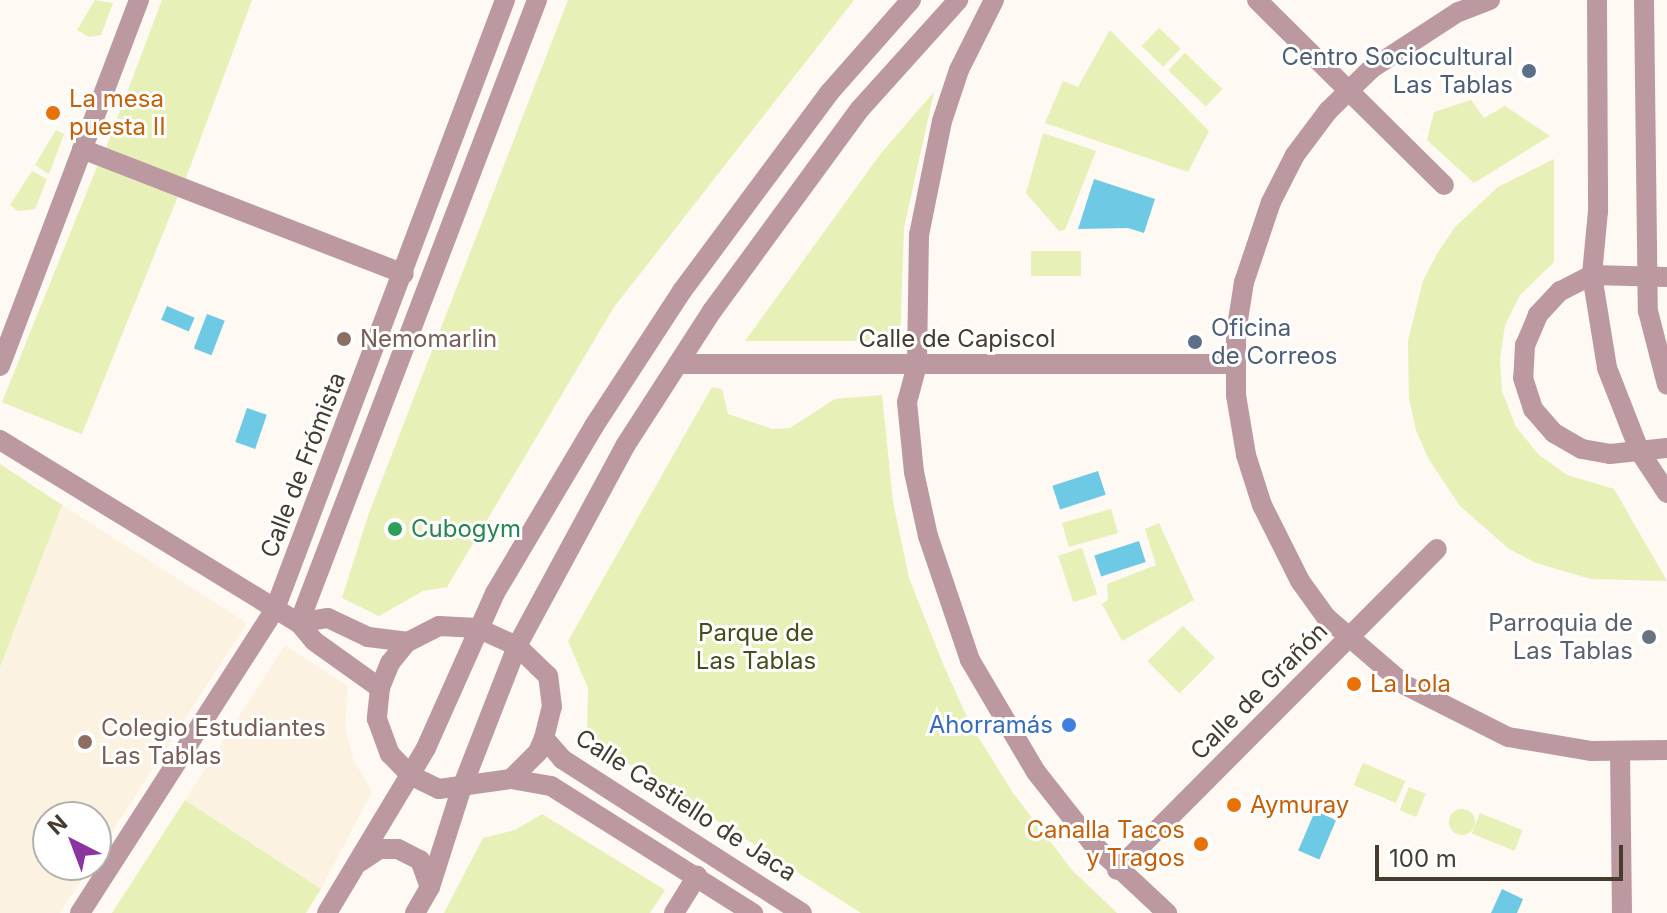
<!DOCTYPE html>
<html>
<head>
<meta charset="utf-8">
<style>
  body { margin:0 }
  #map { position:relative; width:1667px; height:913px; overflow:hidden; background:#fef9f3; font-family:Inter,sans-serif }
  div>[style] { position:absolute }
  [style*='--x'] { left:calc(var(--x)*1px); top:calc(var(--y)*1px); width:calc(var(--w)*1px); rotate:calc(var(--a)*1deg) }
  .built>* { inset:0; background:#fcf2e2 }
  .green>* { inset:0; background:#e6f0b7; transform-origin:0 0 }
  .round { border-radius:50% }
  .water>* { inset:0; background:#6ec9e5; transform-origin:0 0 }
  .minor>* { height:20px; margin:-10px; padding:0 10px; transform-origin:10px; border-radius:10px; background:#bc99a0 }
  .dots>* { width:22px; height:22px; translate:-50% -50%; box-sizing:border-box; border:4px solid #fff; border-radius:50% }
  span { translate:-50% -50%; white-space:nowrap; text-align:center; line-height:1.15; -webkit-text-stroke:6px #fff; paint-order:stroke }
  .service-label { font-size:24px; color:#4e5e75 }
  .right { translate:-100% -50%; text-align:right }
  .left { translate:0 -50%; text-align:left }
  .food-label { font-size:24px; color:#c56008 }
  .education-label { font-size:24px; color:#785e54 }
  .street-label { font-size:24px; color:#443c2f }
  .leisure-label { font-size:24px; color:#27864d }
  .worship-label { font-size:24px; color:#5b616d }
  .park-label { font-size:24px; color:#474d18 }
  .shop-label { font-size:24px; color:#366cbe }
  .north { position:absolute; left:32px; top:801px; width:80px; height:80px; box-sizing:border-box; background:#fff; border:2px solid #b4b1ac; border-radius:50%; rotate:318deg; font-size:22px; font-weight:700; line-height:32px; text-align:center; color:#443c2f }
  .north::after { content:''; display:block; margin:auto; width:28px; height:36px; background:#8c34a0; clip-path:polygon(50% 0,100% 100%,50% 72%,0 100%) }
  .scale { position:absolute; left:1375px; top:845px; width:248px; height:36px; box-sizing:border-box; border:4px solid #443c2f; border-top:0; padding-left:10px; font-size:24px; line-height:28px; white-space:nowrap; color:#443c2f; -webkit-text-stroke:6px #fff; paint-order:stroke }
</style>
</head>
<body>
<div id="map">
  <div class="built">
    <i style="clip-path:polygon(62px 505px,247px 623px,96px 857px,96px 817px,48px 817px,48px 865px,91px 865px,60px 913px,0 913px,0 667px)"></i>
    <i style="clip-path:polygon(285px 645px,348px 686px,345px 727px,353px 759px,372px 792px,321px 889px,185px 800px)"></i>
  </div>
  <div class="green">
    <i style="clip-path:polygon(95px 0,113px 3px,101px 35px,89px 37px,77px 30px)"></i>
    <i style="clip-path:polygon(162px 0,252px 0,184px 183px,105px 151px)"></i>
    <i style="clip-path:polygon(568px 0,854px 0,614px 307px,447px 587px,423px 591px,379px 616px,342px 598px,368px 516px)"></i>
    <i style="left:1159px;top:28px;width:30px;height:25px;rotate:44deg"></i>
    <i style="clip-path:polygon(1110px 30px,1209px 131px,1188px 172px,1045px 123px,1063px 81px,1078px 87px)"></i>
    <i style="left:1185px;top:53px;width:52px;height:24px;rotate:44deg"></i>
    <i style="clip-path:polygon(934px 92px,904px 228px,900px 341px,745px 341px,882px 152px)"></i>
    <i style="clip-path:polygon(1471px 100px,1484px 118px,1505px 106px,1550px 136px,1474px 183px,1427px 140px,1434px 112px)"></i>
    <i style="clip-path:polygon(56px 130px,64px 134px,49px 174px,35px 165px)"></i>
    <i style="clip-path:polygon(1043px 133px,1096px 151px,1065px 230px,1059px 231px,1026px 193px)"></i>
    <i style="clip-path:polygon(1554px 159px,1554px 262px,1520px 295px,1505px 325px,1500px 359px,1502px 391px,1516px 427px,1539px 455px,1567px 475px,1614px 489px,1667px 581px,1591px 579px,1536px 563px,1509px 549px,1460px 506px,1428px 458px,1416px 430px,1409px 399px,1408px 341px,1423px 281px,1437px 254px,1455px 227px,1498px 187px)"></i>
    <i style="left:99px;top:162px;width:86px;height:259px;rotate:22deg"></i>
    <i style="clip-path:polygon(32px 171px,47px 179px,35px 209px,18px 211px,10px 205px)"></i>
    <i style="left:1031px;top:251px;width:50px;height:25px"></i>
    <i style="clip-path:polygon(712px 387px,722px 389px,728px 414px,772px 429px,790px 428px,835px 399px,882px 395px,893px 502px,909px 578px,943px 664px,970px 724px,1013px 793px,1072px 870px,1117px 913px,861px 913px,587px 737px,588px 688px,568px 641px)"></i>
    <i style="clip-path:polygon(0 464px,62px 505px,0 667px)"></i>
    <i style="left:1111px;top:509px;width:25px;height:51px;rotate:74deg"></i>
    <i style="clip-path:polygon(1159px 523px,1194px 600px,1122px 641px,1102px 604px,1108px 600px,1107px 584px,1156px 565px,1145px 529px)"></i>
    <i style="left:1082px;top:548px;width:49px;height:25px;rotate:72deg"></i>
    <i style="left:1183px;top:626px;width:45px;height:50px;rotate:45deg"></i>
    <i style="left:1363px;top:763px;width:46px;height:24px;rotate:23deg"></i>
    <i style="left:1409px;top:787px;width:18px;height:25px;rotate:22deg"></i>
    <i style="clip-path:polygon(185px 800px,321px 889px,306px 913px,112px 913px)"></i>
    <i class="round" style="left:1449px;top:809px;width:26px;height:26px"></i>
    <i style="left:1480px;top:813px;width:46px;height:22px;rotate:22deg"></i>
    <i style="clip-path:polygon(542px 814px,665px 890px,650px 913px,444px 913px,483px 838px,515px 830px)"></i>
  </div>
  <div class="water">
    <i style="clip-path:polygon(1094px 179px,1155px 199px,1144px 233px,1128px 228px,1078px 229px)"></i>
    <i style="left:167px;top:306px;width:30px;height:15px;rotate:23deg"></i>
    <i style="left:207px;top:314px;width:19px;height:37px;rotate:21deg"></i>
    <i style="left:247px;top:408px;width:21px;height:36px;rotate:19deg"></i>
    <i style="left:1098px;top:471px;width:25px;height:48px;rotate:72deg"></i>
    <i style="left:1139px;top:541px;width:22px;height:47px;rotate:72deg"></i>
    <i style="left:1315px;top:811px;width:23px;height:43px;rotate:23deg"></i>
    <i style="clip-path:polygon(1502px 889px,1523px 899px,1517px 913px,1491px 913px)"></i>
  </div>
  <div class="minor">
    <i style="--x:994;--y:0;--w:78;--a:116.6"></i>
    <i style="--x:959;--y:70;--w:54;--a:108.4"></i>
    <i style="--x:942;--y:121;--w:116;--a:101.4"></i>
    <i style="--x:919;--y:235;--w:130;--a:90.9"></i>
    <i style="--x:917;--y:365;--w:38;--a:105"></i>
    <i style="--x:907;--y:402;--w:70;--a:84.3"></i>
    <i style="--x:914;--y:472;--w:66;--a:77.7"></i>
    <i style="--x:928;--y:536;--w:131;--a:71.3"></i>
    <i style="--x:970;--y:660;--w:130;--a:59.5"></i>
    <i style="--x:1036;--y:772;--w:90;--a:51.7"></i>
    <i style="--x:1092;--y:843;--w:103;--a:43"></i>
    <i style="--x:1257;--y:0;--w:263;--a:44.7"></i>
    <i style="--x:1490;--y:0;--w:34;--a:159"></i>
    <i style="--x:1458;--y:12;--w:104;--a:146.8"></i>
    <i style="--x:1371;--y:69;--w:60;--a:135.7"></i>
    <i style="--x:1328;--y:111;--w:55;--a:126.9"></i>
    <i style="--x:1295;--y:155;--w:53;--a:117.1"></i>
    <i style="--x:1271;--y:202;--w:84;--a:108.6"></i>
    <i style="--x:1244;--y:282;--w:52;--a:98.9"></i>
    <i style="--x:1236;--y:333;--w:62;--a:90"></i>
    <i style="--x:1236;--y:395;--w:61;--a:80.5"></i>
    <i style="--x:1246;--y:455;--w:52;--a:72.3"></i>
    <i style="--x:1262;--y:505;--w:85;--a:63.4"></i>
    <i style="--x:1300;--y:581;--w:44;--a:54.2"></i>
    <i style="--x:1326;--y:617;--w:104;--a:40.7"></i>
    <i style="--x:1405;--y:685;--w:115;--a:26.8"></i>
    <i style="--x:1508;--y:737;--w:85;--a:9.5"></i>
    <i style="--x:1592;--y:751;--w:75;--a:-0.8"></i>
    <i style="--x:1597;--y:0;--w:211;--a:89.7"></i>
    <i style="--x:1598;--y:211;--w:64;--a:95.4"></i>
    <i style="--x:1592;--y:275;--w:94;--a:80.8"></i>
    <i style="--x:1607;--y:368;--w:90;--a:68.6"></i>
    <i style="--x:1640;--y:452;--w:49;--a:56.6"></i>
    <i style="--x:1644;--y:0;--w:311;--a:89.3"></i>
    <i style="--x:1648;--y:311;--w:76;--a:75.6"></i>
    <i style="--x:82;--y:149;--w:345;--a:21.2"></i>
    <i style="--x:1667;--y:277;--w:75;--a:-178.5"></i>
    <i style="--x:1592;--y:275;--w:36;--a:153"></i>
    <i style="--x:1560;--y:291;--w:33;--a:133"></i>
    <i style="--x:1538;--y:315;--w:33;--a:113"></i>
    <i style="--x:1525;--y:345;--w:33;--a:93"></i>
    <i style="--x:1523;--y:378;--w:33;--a:72"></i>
    <i style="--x:1533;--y:409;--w:32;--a:49"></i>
    <i style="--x:1554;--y:433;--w:32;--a:30"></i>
    <i style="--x:1582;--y:449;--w:28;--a:10"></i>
    <i style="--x:1610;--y:454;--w:57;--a:-6"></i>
    <i style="--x:678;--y:364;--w:558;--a:0"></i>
    <i style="--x:0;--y:366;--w:392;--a:-69.2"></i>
    <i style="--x:0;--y:440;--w:351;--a:31.5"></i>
    <i style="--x:299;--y:623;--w:23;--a:50"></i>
    <i style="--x:314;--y:641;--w:81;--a:35.5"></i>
    <i style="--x:299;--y:623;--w:667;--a:-69.09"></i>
    <i style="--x:299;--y:623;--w:29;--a:-10"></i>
    <i style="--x:328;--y:618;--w:44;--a:25.4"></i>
    <i style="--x:368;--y:637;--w:39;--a:7"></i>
    <i style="--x:544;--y:738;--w:28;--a:49"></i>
    <i style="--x:562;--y:759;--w:285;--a:32.7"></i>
    <i style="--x:1620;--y:751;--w:162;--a:89.3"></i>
    <i style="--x:511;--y:779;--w:38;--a:-45"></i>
    <i style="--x:538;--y:752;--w:15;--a:-67"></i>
    <i style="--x:544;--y:738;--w:32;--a:-76"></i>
    <i style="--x:552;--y:707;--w:31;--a:-97"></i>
    <i style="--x:548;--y:676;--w:43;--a:-135.9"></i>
    <i style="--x:517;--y:646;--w:44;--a:-155.8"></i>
    <i style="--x:477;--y:628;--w:38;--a:-177"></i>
    <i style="--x:439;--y:626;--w:36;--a:153"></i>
    <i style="--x:407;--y:642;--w:27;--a:129"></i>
    <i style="--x:390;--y:663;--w:27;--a:112"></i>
    <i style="--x:380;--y:688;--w:31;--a:96"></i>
    <i style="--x:377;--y:719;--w:37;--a:70"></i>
    <i style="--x:390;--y:754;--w:29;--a:46"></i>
    <i style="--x:410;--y:775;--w:32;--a:26"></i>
    <i style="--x:439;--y:789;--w:73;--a:-7.9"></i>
    <i style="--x:511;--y:779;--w:41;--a:9.9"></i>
    <i style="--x:551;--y:786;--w:239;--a:32.2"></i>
    <i style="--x:360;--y:862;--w:23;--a:-34"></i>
    <i style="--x:379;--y:849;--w:19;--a:0"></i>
    <i style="--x:398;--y:849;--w:25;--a:27"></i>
    <i style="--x:420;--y:860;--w:29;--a:70"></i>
    <i style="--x:1117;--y:870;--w:453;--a:-45.1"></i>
    <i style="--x:80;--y:913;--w:361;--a:-57.3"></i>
    <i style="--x:275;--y:609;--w:651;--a:-69.31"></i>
    <i style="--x:327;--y:913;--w:192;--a:-59"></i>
    <i style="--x:426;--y:748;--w:170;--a:-66"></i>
    <i style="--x:495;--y:593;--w:194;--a:-59.3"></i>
    <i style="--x:594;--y:426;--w:161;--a:-56.9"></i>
    <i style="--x:682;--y:291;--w:247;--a:-53.4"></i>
    <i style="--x:829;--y:93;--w:124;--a:-48.6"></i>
    <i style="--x:415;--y:913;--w:30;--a:-60"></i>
    <i style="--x:430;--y:887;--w:102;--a:-72.3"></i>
    <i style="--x:461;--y:790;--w:155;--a:-68.7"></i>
    <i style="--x:517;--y:646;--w:227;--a:-61.6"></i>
    <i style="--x:625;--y:446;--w:161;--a:-57.2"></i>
    <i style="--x:712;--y:311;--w:250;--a:-53.8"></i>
    <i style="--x:860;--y:109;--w:147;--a:-48"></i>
    <i style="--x:674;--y:913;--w:44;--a:-58.1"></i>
  </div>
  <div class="dots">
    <i style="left:1529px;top:71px;background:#5c6f8a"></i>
    <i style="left:53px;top:113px;background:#e8710a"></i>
    <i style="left:344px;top:339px;background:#8d6e63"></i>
    <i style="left:1195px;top:342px;background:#5c6f8a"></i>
    <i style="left:395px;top:529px;background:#2e9e5b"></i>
    <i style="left:1649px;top:637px;background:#6b7280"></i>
    <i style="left:1354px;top:684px;background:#e8710a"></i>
    <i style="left:1069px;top:725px;background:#3f7fe0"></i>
    <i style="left:85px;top:742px;background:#8d6e63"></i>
    <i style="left:1234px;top:805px;background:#e8710a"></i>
    <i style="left:1201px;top:844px;background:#e8710a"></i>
  </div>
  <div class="service-label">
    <span class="right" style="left:1513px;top:71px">Centro Sociocultural<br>Las Tablas</span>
    <span class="left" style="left:1211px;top:342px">Oficina<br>de Correos</span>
  </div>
  <div class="food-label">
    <span class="left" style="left:69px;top:113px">La mesa<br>puesta II</span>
    <span class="left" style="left:1370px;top:684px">La Lola</span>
    <span class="left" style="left:1250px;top:805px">Aymuray</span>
    <span class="right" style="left:1185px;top:844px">Canalla Tacos<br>y Tragos</span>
  </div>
  <div class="education-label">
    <span class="left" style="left:360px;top:339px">Nemomarlin</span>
    <span class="left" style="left:101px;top:742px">Colegio Estudiantes<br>Las Tablas</span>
  </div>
  <div class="street-label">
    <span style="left:957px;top:339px">Calle de Capiscol</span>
    <span style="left:303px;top:465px;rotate:-69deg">Calle de Frómista</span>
    <span style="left:1259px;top:691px;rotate:-45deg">Calle de Grañón</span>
    <span style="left:686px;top:805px;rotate:33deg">Calle Castiello de Jaca</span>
  </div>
  <div class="leisure-label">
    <span class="left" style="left:411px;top:529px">Cubogym</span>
  </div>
  <div class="worship-label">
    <span class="right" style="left:1633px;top:637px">Parroquia de<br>Las Tablas</span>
  </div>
  <div class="park-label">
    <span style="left:756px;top:647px">Parque de<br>Las Tablas</span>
  </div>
  <div class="shop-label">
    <span class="right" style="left:1053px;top:725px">Ahorramás</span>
  </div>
  <div class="north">N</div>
  <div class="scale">100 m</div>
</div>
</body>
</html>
